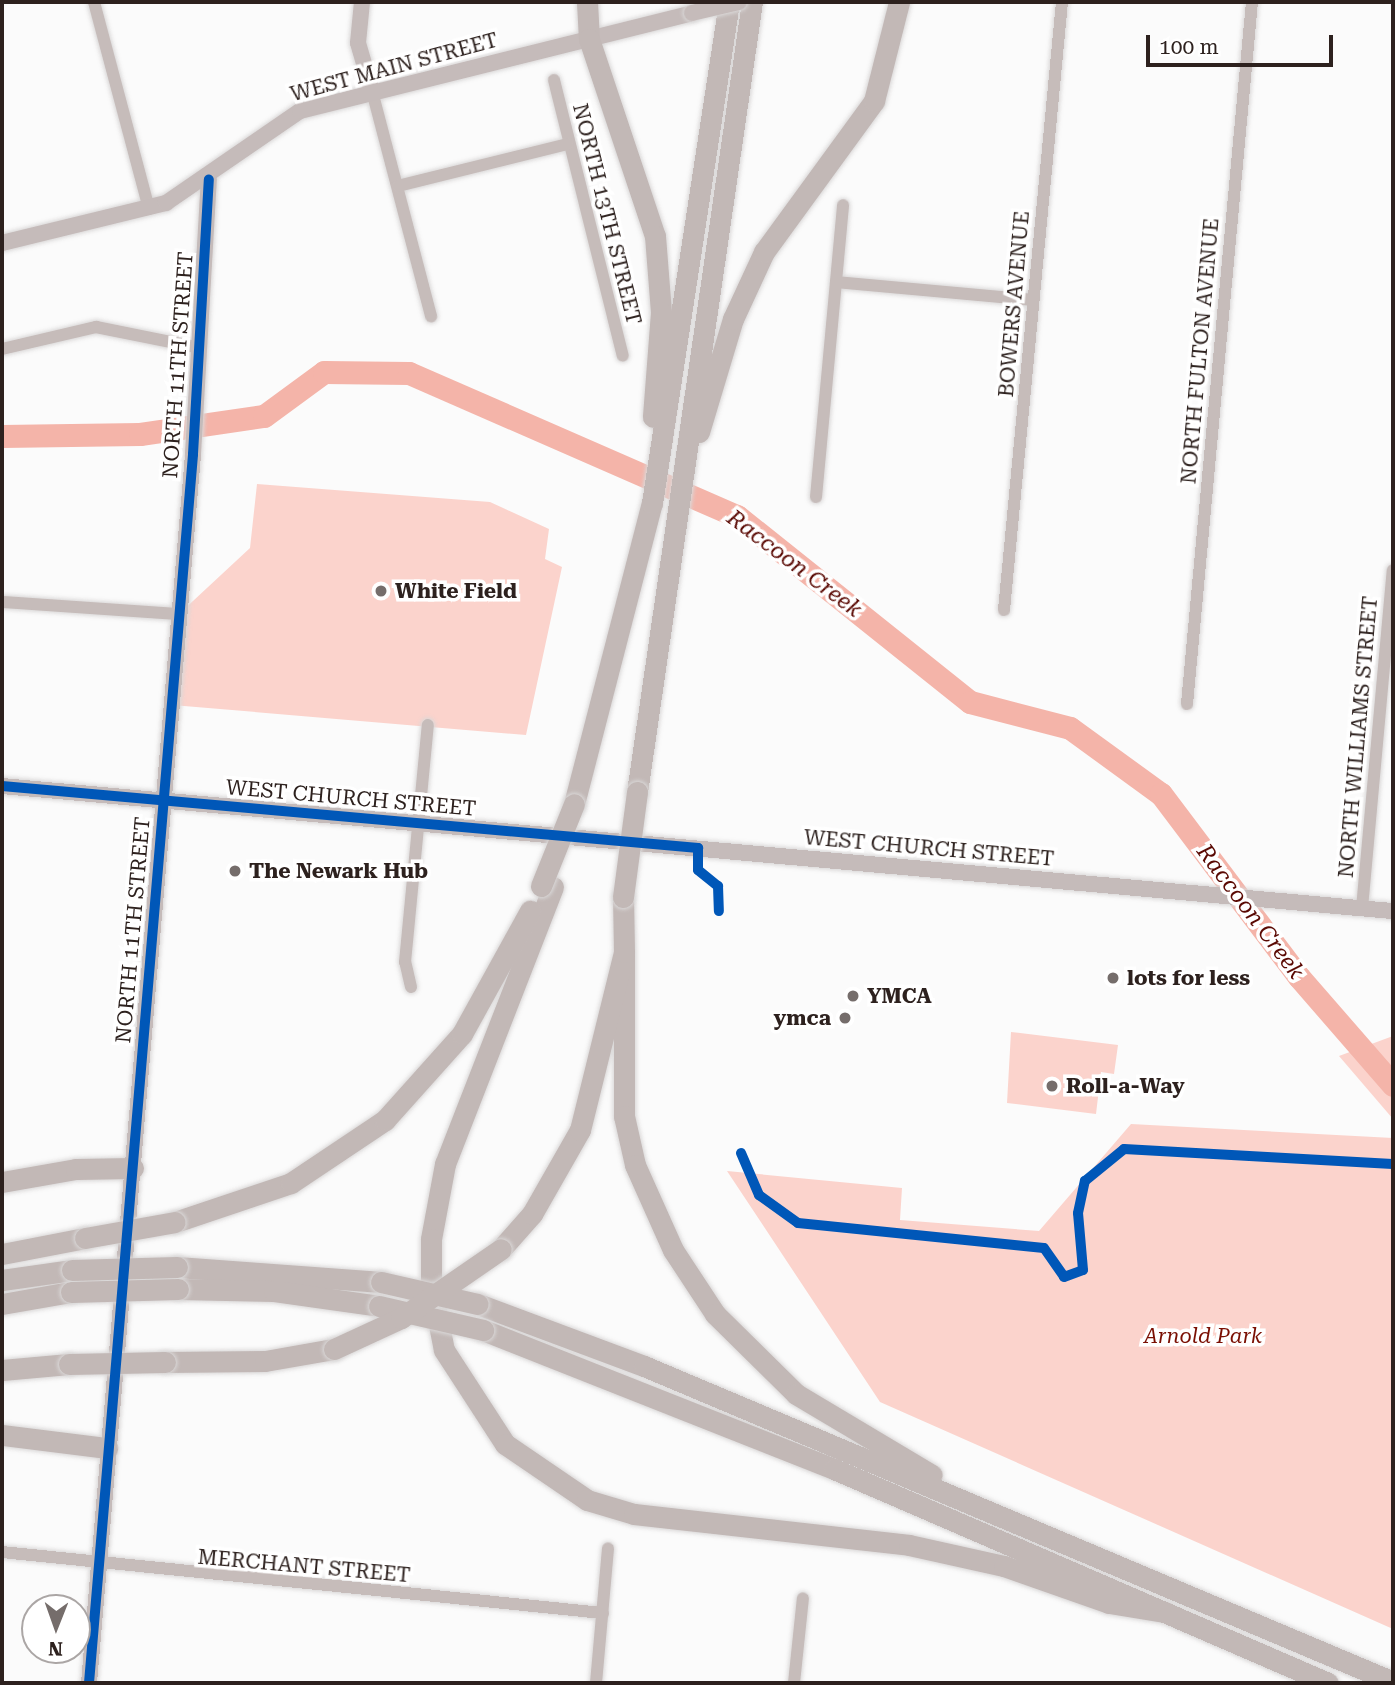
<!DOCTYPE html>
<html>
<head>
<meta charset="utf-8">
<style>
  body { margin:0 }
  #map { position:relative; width:1395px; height:1685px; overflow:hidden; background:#fbfbfb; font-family:"Roboto Serif",serif }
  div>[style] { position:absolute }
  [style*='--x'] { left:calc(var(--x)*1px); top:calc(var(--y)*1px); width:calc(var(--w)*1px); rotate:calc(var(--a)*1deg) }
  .green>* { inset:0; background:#fbd3cc }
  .river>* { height:23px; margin:-11.5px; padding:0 11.5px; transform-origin:11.5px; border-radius:11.5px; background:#f4b4a9 }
  .roads { filter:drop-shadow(0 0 2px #dad8d8) drop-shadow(0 0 2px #dad8d8) }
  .street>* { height:12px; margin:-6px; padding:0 6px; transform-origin:6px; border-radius:6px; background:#c6bcba }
  .secondary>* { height:16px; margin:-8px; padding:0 8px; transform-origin:8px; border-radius:8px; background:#c5bbba }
  .highway>* { height:21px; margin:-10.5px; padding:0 10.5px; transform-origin:10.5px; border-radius:10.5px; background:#c2b8b6 }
  .bridges { filter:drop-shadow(0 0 2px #dad8d8) drop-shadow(0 0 2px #dad8d8) }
  .secondary-bridge>* { height:16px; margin:-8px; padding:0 8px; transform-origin:8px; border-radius:8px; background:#c5bbba }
  .highway-bridge>* { height:21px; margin:-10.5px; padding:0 10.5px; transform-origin:10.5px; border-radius:10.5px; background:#c2b8b6 }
  .cycleway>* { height:10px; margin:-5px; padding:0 5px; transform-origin:5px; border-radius:5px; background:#0057b8 }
  .dots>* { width:19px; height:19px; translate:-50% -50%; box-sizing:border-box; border:4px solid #fff; border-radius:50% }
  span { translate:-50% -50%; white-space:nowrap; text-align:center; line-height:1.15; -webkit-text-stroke:7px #fff; paint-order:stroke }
  .street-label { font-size:21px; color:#2d211e }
  .poi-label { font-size:21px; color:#2d211e; font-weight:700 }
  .left { translate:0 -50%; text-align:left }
  .right { translate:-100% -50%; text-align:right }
  .park-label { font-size:21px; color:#7a0f03; font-style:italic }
  .water-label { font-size:23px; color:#5a0903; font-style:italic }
  .frame { position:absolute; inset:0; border:4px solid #2d211e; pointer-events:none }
  .north { position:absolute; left:21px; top:1594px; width:70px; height:70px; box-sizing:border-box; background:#fff; border:2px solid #aba6a5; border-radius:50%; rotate:181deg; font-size:19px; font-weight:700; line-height:28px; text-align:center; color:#2d211e }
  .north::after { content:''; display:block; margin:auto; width:24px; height:32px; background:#756d6b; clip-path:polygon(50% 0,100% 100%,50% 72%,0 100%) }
  .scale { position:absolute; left:1146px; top:35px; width:187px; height:32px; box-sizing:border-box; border:4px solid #2d211e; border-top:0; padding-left:9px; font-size:21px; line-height:24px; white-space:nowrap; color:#2d211e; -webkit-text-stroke:5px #fff; paint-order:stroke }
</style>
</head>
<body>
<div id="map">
  <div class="green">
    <i style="clip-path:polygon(257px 484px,490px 502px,549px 529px,545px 559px,562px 567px,526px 735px,172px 705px,179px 614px,250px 548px)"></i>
    <i style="clip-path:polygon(1011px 1032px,1118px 1045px,1114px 1074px,1101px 1072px,1096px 1114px,1007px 1103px)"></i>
    <i style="clip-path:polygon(1393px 1036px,1393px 1119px,1339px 1056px)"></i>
    <i style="clip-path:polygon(1131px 1124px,1393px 1138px,1393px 1629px,880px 1402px,727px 1171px,902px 1188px,900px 1220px,1039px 1231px)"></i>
  </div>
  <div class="river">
    <i style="--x:2;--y:436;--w:138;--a:-0.8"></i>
    <i style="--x:140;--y:434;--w:125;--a:-8.3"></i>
    <i style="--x:264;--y:416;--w:74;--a:-36.3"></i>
    <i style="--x:324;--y:372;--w:85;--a:0.7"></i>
    <i style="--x:409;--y:373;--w:358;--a:23.6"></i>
    <i style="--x:737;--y:516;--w:298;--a:38.6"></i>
    <i style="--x:970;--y:702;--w:103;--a:14.6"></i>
    <i style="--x:1070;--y:728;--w:112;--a:36"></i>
    <i style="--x:1161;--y:794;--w:229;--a:53"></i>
    <i style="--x:1299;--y:977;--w:143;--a:49"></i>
  </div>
  <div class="roads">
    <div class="street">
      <i style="--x:94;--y:2;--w:214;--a:75.1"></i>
      <i style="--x:554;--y:80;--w:284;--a:76"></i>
      <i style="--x:372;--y:91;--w:233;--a:75.3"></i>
      <i style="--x:398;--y:186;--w:175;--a:-13.9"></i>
      <i style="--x:836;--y:282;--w:198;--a:5.2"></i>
      <i style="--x:2;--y:349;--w:97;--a:-13.2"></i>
      <i style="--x:96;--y:327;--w:106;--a:11.4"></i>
      <i style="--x:816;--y:497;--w:293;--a:-84.7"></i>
      <i style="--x:2;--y:602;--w:177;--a:3.9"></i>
      <i style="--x:1004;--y:610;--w:611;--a:-84.55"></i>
      <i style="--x:1187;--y:704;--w:705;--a:-84.71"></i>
      <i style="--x:1362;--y:908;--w:339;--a:-84.8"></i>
      <i style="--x:411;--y:987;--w:26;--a:-103"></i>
      <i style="--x:405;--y:962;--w:238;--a:-84.5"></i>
      <i style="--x:2;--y:1552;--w:604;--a:5.8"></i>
      <i style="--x:596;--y:1683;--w:135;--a:-84.9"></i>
      <i style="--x:794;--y:1683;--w:85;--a:-84"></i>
    </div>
    <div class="secondary">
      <i style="--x:362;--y:2;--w:41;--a:95.6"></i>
      <i style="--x:358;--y:43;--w:50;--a:73.7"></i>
      <i style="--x:2;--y:243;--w:169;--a:-13.7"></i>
      <i style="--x:166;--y:203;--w:163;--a:-34.5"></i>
      <i style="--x:300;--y:111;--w:404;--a:-14"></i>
      <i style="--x:2;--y:786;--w:1397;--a:5.14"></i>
      <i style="--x:89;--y:1683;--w:1233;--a:-85.16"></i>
      <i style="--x:193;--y:454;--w:275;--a:-86.7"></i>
    </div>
    <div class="highway">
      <i style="--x:587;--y:2;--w:37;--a:87"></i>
      <i style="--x:589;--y:39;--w:208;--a:71.5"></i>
      <i style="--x:655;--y:236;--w:76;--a:85.5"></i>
      <i style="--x:661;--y:312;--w:105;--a:94.4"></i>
      <i style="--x:699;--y:432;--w:118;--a:-73.3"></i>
      <i style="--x:733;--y:319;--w:74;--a:-65.2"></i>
      <i style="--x:764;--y:252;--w:187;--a:-53.9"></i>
      <i style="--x:874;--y:101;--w:102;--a:-75.8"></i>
      <i style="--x:637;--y:792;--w:798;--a:-81.72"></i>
      <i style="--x:574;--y:804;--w:311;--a:-75.5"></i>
      <i style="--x:652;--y:503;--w:507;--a:-81.26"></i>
      <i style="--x:553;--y:887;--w:297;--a:111.3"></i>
      <i style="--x:445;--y:1164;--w:76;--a:100.6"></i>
      <i style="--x:431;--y:1239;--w:45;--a:90"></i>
      <i style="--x:431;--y:1284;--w:67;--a:78.9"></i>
      <i style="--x:444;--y:1350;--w:112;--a:57"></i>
      <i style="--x:505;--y:1444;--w:99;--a:34.3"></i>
      <i style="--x:587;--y:1500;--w:49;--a:16.6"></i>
      <i style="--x:634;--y:1514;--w:277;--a:6.4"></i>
      <i style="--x:909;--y:1545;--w:97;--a:12.5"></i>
      <i style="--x:1004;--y:1566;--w:111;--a:19.4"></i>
      <i style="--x:1109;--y:1603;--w:57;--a:9.1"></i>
      <i style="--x:624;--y:952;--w:164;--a:90"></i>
      <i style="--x:624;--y:1116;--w:50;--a:77.3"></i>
      <i style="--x:635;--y:1165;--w:93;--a:65.9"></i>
      <i style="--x:673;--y:1250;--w:77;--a:56.7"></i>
      <i style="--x:715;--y:1314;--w:114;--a:44.6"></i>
      <i style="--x:796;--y:1394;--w:158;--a:30.8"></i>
      <i style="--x:2;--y:1182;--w:75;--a:-10"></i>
      <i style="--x:76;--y:1169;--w:57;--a:-1"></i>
      <i style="--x:175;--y:1222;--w:122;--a:-18.6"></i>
      <i style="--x:291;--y:1183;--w:113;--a:-33.8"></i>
      <i style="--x:385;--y:1120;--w:115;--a:-48.2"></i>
      <i style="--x:462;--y:1034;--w:141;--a:-61.1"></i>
      <i style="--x:501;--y:1249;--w:47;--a:-48.5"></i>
      <i style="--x:532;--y:1214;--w:97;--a:-60.3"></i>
      <i style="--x:580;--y:1130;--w:183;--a:-76.1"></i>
      <i style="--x:624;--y:952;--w:55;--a:-91"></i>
      <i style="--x:2;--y:1254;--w:85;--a:-10.9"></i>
      <i style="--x:177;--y:1267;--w:205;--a:4.2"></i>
      <i style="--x:2;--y:1280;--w:71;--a:-8.1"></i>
      <i style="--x:178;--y:1289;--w:96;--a:1.2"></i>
      <i style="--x:274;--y:1291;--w:106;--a:8.1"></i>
      <i style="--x:2;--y:1304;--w:70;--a:-9.9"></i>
      <i style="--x:478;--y:1304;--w:177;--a:20.5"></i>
      <i style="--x:644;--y:1366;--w:813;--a:22.87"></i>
      <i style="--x:483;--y:1330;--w:378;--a:21.6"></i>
      <i style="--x:834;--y:1469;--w:538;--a:23.42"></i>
      <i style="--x:165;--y:1362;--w:100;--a:-0.6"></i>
      <i style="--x:265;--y:1361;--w:70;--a:-9.9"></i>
      <i style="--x:2;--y:1370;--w:67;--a:-5.1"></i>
      <i style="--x:2;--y:1435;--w:106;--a:7.1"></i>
    </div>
  </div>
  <div class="bridges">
    <div class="secondary-bridge">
      <i style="--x:692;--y:13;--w:48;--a:-13.2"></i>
    </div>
    <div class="highway-bridge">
      <i style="--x:541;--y:886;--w:88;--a:-68.1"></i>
      <i style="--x:623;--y:897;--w:106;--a:-82.4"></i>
      <i style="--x:85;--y:1238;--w:91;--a:-10.1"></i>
      <i style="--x:72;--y:1270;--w:105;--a:-1.6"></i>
      <i style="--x:381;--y:1282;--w:99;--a:12.8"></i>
      <i style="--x:71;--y:1292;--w:107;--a:-1.6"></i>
      <i style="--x:379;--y:1306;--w:107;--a:13"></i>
      <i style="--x:334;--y:1349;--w:74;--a:-24.8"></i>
      <i style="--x:401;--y:1318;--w:121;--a:-34.6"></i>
      <i style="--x:69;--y:1364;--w:96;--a:-1.2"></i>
    </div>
  </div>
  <div class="cycleway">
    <i style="--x:2;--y:786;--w:699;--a:5.09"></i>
    <i style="--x:698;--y:848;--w:22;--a:90"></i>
    <i style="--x:698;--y:870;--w:26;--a:39"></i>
    <i style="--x:718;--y:886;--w:25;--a:88"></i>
    <i style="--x:741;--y:1153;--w:46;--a:66.8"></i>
    <i style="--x:759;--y:1195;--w:48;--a:35.7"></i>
    <i style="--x:798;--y:1223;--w:247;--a:5.8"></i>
    <i style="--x:1044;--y:1248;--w:35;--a:55"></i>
    <i style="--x:1064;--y:1277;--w:20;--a:-20"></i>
    <i style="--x:1083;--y:1270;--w:57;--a:-95"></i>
    <i style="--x:1078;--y:1213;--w:33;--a:-78"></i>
    <i style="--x:1085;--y:1181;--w:50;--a:-39.4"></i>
    <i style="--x:1124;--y:1149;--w:269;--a:3.2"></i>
    <i style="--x:89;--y:1683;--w:1233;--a:-85.16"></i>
    <i style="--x:193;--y:454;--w:275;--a:-86.7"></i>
  </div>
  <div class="dots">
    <i style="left:381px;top:591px;background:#756d6b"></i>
    <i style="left:235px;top:871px;background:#756d6b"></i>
    <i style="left:1113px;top:978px;background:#756d6b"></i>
    <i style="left:853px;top:996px;background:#756d6b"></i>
    <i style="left:845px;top:1018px;background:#756d6b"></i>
    <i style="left:1052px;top:1086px;background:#756d6b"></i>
  </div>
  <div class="street-label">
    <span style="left:394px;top:67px;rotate:-15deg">WEST MAIN STREET</span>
    <span style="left:607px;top:214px;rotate:76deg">NORTH 13TH STREET</span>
    <span style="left:1014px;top:304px;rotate:-85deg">BOWERS AVENUE</span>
    <span style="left:1200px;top:351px;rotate:-85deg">NORTH FULTON AVENUE</span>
    <span style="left:178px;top:365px;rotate:-86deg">NORTH 11TH STREET</span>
    <span style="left:1358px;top:737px;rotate:-85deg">NORTH WILLIAMS STREET</span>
    <span style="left:351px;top:798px;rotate:5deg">WEST CHURCH STREET</span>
    <span style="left:929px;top:848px;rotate:5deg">WEST CHURCH STREET</span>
    <span style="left:133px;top:930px;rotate:-85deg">NORTH 11TH STREET</span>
    <span style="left:304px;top:1566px;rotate:5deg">MERCHANT STREET</span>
  </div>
  <div class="poi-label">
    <span class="left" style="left:395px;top:591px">White Field</span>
    <span class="left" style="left:249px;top:871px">The Newark Hub</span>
    <span class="left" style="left:1127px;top:978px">lots for less</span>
    <span class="left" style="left:867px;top:996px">YMCA</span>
    <span class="right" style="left:831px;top:1018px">ymca</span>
    <span class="left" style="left:1066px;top:1086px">Roll-a-Way</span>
  </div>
  <div class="park-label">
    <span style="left:1203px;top:1336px">Arnold Park</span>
  </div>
  <div class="water-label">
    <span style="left:794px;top:564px;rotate:37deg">Raccoon Creek</span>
    <span style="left:1250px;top:912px;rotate:53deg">Raccoon Creek</span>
  </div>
  <div class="frame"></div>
  <div class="north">N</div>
  <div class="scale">100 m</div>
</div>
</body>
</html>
